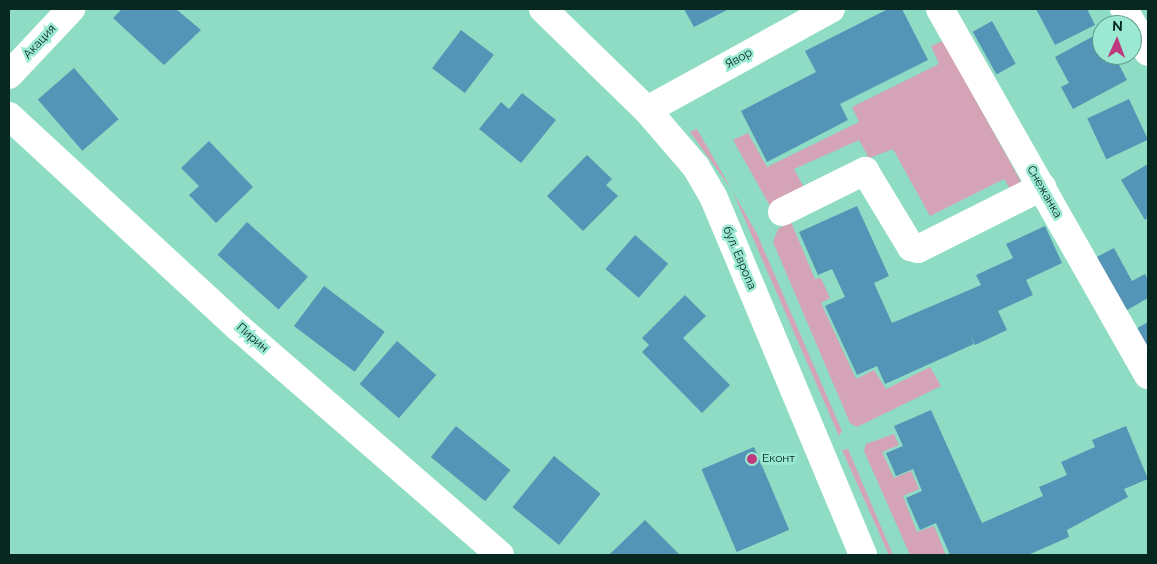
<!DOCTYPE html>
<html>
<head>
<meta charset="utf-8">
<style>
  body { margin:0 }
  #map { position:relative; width:1157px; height:564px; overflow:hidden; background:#8fdcc5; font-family:Raleway,sans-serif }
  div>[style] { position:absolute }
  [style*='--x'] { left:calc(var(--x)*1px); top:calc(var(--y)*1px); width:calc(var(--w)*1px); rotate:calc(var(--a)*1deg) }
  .green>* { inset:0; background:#d4a3b6 }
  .building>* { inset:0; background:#5494b6; transform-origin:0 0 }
  .minor>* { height:28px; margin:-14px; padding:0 14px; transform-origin:14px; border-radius:14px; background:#fff }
  .dots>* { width:14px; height:14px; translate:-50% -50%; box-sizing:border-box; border:2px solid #9be9d2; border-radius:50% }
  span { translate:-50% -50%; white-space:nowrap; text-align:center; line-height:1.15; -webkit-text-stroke:5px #9be9d2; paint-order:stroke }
  .street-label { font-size:12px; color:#062820 }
  .poi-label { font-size:12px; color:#062820 }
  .left { translate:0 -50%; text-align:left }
  .frame { position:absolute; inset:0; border:10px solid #062820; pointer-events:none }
  .north { position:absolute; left:1092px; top:15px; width:50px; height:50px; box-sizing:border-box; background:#9be9d2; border:1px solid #5f9c8b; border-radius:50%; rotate:2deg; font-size:14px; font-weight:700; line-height:20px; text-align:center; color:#062820 }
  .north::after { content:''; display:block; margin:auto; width:18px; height:22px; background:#be397d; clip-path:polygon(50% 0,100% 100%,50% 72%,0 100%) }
</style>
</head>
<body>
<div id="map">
  <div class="green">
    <i style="clip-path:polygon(943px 41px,1020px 180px,1019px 188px,1012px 192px,1004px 179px,930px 216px,893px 149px,869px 158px,859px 140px,794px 169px,806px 191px,770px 206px,733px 140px,748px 133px,767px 167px,859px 122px,852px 107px,939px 64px,931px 46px)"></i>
    <i style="clip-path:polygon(697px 129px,757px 234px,842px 431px,839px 436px,732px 190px,690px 132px)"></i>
    <i style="clip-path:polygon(791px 222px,815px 279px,821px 278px,830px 298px,821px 303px,856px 379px,874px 370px,886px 389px,930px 367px,941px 386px,857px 427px,850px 423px,773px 242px,778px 229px)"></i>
    <i style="clip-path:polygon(894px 434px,899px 445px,882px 452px,894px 478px,911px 471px,919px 489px,903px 496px,917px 532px,934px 526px,946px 555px,910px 555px,864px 451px,866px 444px)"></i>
    <i style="clip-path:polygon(848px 449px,893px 555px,889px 555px,842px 450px)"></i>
  </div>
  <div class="building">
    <i style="clip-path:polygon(122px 9px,176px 9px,201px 30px,164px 65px,113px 18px)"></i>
    <i style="clip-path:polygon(684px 9px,729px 9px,694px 27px)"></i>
    <i style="clip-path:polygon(888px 9px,902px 9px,928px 60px,840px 104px,848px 120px,767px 162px,741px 111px,816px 72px,805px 51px)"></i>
    <i style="clip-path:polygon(1036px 9px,1087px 9px,1095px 25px,1055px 45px)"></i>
    <i style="left:992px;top:21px;width:49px;height:22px;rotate:61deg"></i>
    <i style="left:461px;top:30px;width:41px;height:48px;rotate:37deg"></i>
    <i style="clip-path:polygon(1101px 32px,1102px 55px,1114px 55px,1127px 80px,1073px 109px,1061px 87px,1069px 83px,1055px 57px)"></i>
    <i style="left:74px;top:68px;width:68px;height:48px;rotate:49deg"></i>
    <i style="clip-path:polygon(522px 93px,556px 120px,521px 163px,479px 129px,501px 102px,509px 109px)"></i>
    <i style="left:1129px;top:99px;width:45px;height:46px;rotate:65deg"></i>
    <i style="clip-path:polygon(209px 141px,253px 187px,216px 223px,189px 195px,199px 186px,181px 168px)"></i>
    <i style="clip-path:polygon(587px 155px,612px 179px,606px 185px,618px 196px,583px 231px,547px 196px)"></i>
    <i style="clip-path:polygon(1148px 164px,1148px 217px,1145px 220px,1121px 180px)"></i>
    <i style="clip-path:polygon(857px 206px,889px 276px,874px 283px,892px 323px,981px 285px,976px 275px,1013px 258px,1006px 244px,1045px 226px,1062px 263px,1026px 280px,1033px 295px,998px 311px,1007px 330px,975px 345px,969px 332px,974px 344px,885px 384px,877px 366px,857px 375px,825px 306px,845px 297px,832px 269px,818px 275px,799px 232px)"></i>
    <i style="left:247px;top:222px;width:82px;height:44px;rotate:42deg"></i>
    <i style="left:635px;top:235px;width:44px;height:45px;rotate:41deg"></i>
    <i style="clip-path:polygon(1114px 248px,1132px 281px,1145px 274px,1148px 280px,1148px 298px,1122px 313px,1093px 259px)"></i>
    <i style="left:324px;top:286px;width:76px;height:50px;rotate:37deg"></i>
    <i style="clip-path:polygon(685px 295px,706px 316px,683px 338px,730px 385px,702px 413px,642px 352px,649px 345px,642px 338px)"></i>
    <i style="clip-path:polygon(1148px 322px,1148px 356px,1134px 330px)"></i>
    <i style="left:397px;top:341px;width:52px;height:57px;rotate:41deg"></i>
    <i style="clip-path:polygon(931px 410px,982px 523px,1043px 496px,1039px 487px,1067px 475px,1061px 462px,1095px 447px,1092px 440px,1126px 426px,1148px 479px,1124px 489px,1128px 497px,1067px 530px,1069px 537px,1028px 555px,950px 555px,936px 523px,920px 530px,906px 498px,922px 491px,913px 469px,896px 476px,886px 453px,903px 446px,894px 426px)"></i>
    <i style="left:456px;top:426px;width:70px;height:40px;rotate:39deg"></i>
    <i style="left:754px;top:447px;width:90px;height:57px;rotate:67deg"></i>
    <i style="left:554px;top:456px;width:60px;height:66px;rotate:39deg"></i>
    <i style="clip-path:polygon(645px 520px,680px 555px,609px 555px)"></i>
  </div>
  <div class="minor">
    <i style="--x:543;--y:9;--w:145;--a:44.2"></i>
    <i style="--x:647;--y:110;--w:75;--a:49.3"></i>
    <i style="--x:696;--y:167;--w:34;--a:60"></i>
    <i style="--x:713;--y:196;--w:389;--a:67.3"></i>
    <i style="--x:940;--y:9;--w:421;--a:60.4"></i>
    <i style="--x:1124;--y:9;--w:49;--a:60.8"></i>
    <i style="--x:9;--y:75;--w:91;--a:-46.8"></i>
    <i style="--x:647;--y:110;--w:210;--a:-28.8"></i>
    <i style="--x:9;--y:116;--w:313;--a:42.7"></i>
    <i style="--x:239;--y:328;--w:346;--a:41"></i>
    <i style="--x:782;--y:212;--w:93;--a:-26.3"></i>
    <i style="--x:865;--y:171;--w:89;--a:58.8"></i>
    <i style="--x:911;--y:247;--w:7;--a:16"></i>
    <i style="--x:918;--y:249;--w:139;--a:-26.6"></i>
  </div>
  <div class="dots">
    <i style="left:752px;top:459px;background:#be397d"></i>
  </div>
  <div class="street-label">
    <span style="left:40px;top:42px;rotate:-47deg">Акация</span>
    <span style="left:739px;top:59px;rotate:-29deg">Явор</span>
    <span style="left:1044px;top:192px;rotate:60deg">Снежанка</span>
    <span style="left:739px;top:258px;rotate:67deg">бул. Европа</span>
    <span style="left:252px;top:338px;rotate:41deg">Пирин</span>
  </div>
  <div class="poi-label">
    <span class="left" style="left:762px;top:459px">Еконт</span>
  </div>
  <div class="frame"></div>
  <div class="north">N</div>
</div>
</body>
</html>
